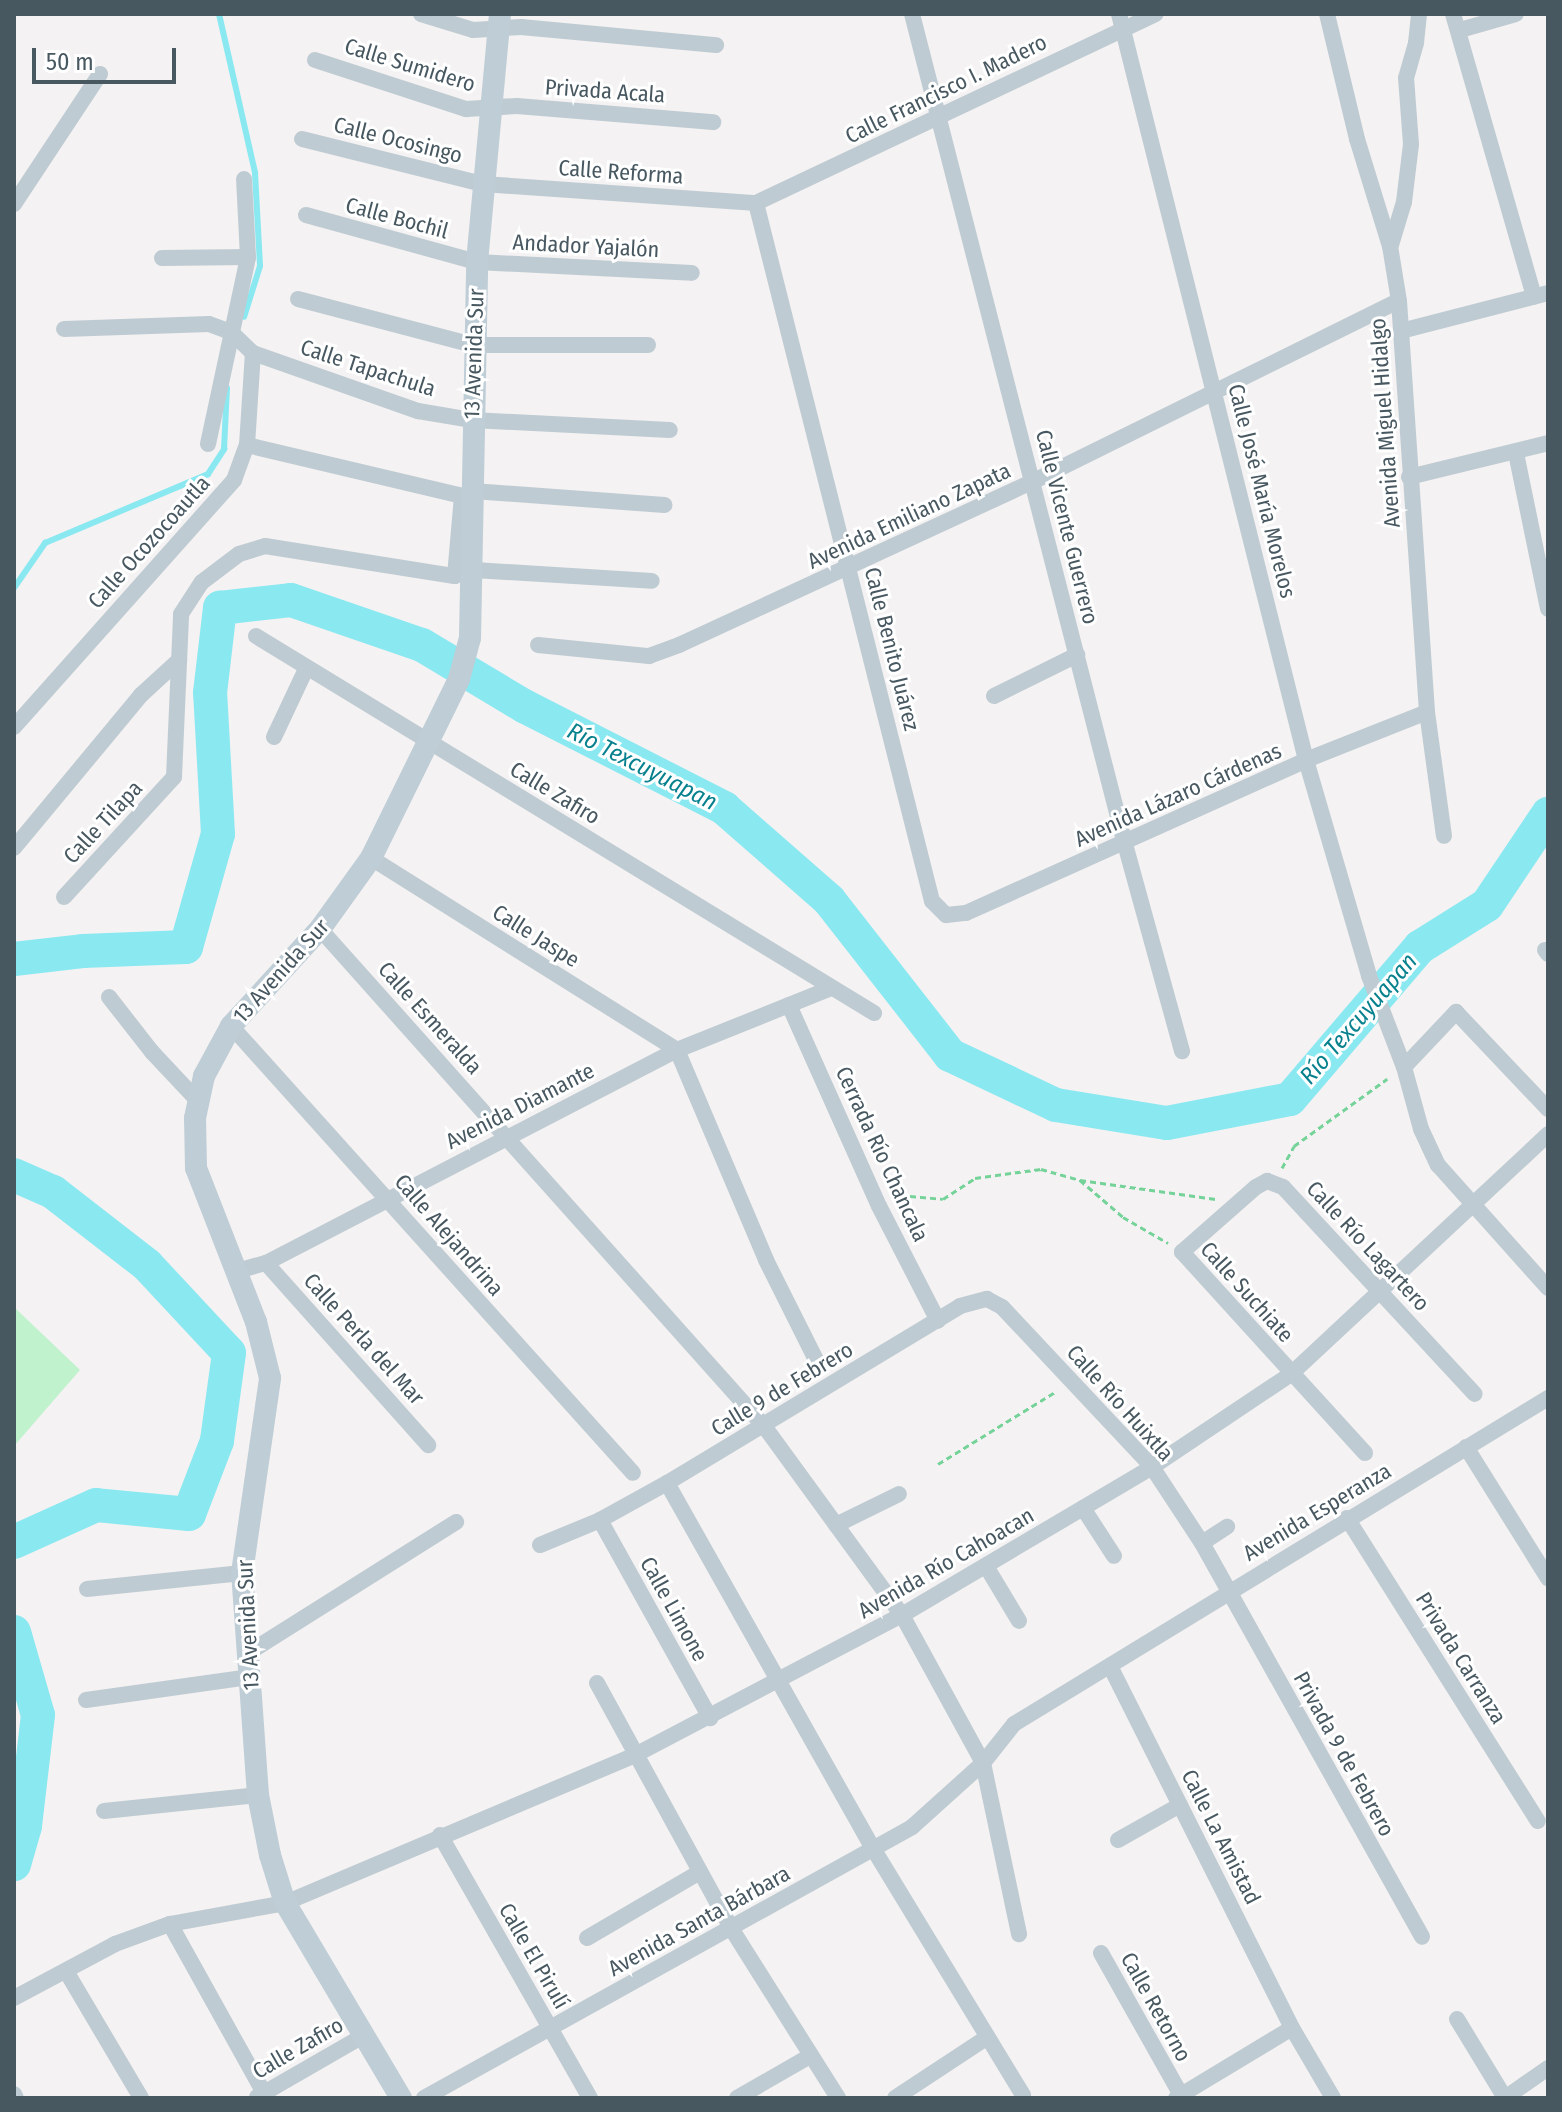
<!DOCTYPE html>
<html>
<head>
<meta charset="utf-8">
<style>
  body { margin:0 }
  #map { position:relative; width:1562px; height:2112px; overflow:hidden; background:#f4f2f2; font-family:"Fira Sans Condensed",sans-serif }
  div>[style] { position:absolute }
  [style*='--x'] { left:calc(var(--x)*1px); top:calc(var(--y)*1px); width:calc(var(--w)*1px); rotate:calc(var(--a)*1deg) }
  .green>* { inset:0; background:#bff2cd }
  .stream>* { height:6px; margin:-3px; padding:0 3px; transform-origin:3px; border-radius:3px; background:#8ae8f1 }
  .river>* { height:34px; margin:-17px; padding:0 17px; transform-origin:17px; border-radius:17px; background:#8ae8f1 }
  .path>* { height:3px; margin-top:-1.5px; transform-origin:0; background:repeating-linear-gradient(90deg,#75d39a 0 6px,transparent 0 10px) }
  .street>* { height:16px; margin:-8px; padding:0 8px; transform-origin:8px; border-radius:8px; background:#bfcbd2 }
  .secondary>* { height:22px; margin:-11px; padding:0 11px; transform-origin:11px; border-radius:11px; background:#bfcdd6 }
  span { translate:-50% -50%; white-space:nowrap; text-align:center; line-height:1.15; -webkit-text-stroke:6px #fff; paint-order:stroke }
  .street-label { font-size:22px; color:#485861 }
  .water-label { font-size:24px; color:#08818e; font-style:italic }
  .frame { position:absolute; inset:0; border:16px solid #485861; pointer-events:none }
  .scale { position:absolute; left:32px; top:48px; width:144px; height:36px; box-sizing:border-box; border:4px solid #485861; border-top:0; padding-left:10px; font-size:24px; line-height:28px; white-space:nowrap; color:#485861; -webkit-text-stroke:6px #fff; paint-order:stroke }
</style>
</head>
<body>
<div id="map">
  <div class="green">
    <i style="clip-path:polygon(14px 1307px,80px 1370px,14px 1446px)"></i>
  </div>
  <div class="stream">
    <i style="--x:219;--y:14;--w:163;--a:77.2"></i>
    <i style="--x:255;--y:173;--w:93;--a:86.9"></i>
    <i style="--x:260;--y:266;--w:53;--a:107.4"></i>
    <i style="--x:14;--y:588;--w:55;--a:-55.4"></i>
    <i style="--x:45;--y:543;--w:177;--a:-22.9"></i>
    <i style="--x:208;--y:474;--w:30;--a:-57"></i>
    <i style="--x:224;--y:449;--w:61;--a:-87.2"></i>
  </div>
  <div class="river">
    <i style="--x:14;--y:959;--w:69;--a:-6.6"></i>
    <i style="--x:83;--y:951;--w:103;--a:-2.2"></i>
    <i style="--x:186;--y:947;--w:117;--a:-74.2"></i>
    <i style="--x:218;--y:834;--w:141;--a:-93.2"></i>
    <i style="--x:210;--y:693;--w:86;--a:-83.3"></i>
    <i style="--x:220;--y:608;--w:71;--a:-6.4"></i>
    <i style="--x:291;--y:600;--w:139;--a:19"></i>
    <i style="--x:422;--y:645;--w:119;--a:30.9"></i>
    <i style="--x:524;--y:706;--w:225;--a:27"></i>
    <i style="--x:724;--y:808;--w:140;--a:41.2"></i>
    <i style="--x:829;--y:900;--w:197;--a:52"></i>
    <i style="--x:950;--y:1055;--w:117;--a:25.3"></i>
    <i style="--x:1056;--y:1105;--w:112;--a:9.2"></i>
    <i style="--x:1167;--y:1123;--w:125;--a:-11"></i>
    <i style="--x:1290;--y:1099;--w:200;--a:-49.5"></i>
    <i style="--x:1420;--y:947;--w:79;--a:-32.1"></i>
    <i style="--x:1487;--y:905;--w:110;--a:-56.2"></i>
    <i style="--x:14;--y:1175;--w:43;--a:23.6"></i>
    <i style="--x:53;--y:1192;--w:119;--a:37.8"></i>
    <i style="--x:147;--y:1265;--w:120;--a:47"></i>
    <i style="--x:229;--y:1353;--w:89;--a:97.8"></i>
    <i style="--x:217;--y:1441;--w:78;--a:111"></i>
    <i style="--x:189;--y:1514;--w:93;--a:-174.5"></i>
    <i style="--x:96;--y:1505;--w:90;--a:155.7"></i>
    <i style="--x:14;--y:1632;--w:86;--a:73.9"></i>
    <i style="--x:38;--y:1715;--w:112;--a:96.7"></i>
    <i style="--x:25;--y:1826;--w:40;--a:106"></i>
  </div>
  <div class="path">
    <i style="--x:1282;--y:1168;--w:25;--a:-61"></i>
    <i style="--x:1294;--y:1146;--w:115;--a:-35.8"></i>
    <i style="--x:1080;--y:1180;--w:57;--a:40.7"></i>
    <i style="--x:1123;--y:1217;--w:52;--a:30"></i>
    <i style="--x:894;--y:1201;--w:17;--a:-17"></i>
    <i style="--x:910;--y:1196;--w:33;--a:5"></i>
    <i style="--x:943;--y:1199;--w:38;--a:-33"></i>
    <i style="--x:975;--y:1178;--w:67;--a:-7.8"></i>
    <i style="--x:1041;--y:1169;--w:41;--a:15.8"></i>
    <i style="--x:1080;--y:1180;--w:137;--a:8"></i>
    <i style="--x:938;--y:1464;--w:137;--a:-31.6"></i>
  </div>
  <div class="street">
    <i style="--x:421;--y:14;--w:54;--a:17.1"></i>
    <i style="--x:473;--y:30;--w:48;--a:-3.6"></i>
    <i style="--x:521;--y:27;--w:196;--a:5.3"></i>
    <i style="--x:912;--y:14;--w:857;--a:75.61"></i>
    <i style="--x:1125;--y:844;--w:215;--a:74.6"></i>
    <i style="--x:1119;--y:14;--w:769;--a:75.93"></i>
    <i style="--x:1306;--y:760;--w:225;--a:73.7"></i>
    <i style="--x:1369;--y:976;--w:97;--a:69"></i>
    <i style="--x:1404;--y:1067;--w:64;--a:74.7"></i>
    <i style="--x:1421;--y:1129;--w:40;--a:65"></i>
    <i style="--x:1438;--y:1165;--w:165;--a:48.2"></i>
    <i style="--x:1327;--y:14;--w:129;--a:76.5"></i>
    <i style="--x:1357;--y:139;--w:112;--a:72.9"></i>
    <i style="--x:1390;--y:246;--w:56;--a:80.7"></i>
    <i style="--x:1399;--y:301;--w:412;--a:86.1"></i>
    <i style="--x:1427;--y:712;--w:125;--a:82.2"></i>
    <i style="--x:1453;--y:14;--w:294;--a:74"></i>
    <i style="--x:1460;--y:30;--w:58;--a:-15.9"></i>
    <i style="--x:315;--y:60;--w:159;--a:18"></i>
    <i style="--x:466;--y:109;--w:51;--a:-3.4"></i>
    <i style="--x:517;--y:106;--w:197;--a:4.7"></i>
    <i style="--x:302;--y:139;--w:187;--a:14"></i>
    <i style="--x:483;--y:184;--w:274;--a:4"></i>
    <i style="--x:756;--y:203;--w:442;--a:-25.3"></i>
    <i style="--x:756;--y:203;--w:720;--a:75.85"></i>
    <i style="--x:932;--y:901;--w:20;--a:45"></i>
    <i style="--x:946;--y:915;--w:20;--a:-6"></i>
    <i style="--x:966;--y:913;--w:373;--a:-24.2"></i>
    <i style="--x:1306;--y:760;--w:130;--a:-21.6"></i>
    <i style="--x:14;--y:204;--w:156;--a:-56.5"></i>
    <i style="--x:306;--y:215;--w:177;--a:15.4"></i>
    <i style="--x:477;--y:262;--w:215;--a:2.9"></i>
    <i style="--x:1391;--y:245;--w:45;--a:-73.2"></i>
    <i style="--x:1404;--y:202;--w:58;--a:-83.1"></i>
    <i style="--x:1411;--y:144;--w:66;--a:-94.3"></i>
    <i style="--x:1406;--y:78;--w:36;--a:-74"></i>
    <i style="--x:1416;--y:43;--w:29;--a:-84"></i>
    <i style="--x:162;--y:258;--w:86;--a:-0.7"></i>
    <i style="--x:298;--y:299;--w:181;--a:14.7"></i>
    <i style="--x:473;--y:345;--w:175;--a:0"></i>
    <i style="--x:64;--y:329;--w:145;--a:-2"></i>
    <i style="--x:209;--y:324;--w:23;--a:20"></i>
    <i style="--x:231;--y:332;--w:30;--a:44"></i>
    <i style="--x:253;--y:353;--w:175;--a:19.4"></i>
    <i style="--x:418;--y:411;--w:55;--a:9.5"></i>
    <i style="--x:472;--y:420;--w:198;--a:2.9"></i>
    <i style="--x:1401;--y:331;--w:152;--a:-14.5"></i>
    <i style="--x:208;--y:444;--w:191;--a:-77.9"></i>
    <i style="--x:248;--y:257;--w:78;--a:-92.9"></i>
    <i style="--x:247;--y:445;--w:221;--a:13.3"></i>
    <i style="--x:462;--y:496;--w:12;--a:-24"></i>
    <i style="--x:473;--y:491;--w:192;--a:4.2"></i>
    <i style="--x:1516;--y:453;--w:159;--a:78.4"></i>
    <i style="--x:1409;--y:477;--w:143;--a:-13.7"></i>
    <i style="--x:474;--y:570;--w:178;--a:3.5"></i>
    <i style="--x:256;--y:636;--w:724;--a:31.38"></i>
    <i style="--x:538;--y:645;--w:112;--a:5.7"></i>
    <i style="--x:649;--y:656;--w:32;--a:-20"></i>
    <i style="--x:679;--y:645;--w:389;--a:-24.8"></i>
    <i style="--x:1032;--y:482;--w:409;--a:-26.3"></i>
    <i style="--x:994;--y:696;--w:93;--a:-26.3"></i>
    <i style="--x:14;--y:727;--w:331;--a:-48.3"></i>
    <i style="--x:234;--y:480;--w:37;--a:-70"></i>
    <i style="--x:247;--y:445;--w:92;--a:-86.3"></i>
    <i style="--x:274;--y:737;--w:75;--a:-64.8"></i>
    <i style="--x:14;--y:848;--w:199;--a:-50.3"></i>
    <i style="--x:141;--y:695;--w:52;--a:-42.6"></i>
    <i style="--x:371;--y:858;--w:361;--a:32.1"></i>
    <i style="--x:677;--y:1050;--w:228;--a:67"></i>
    <i style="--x:766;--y:1260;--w:119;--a:63.4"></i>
    <i style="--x:64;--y:897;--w:163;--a:-47.5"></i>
    <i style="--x:174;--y:777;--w:163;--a:-87.5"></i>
    <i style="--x:181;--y:614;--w:38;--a:-57"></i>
    <i style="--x:202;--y:582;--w:46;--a:-37.1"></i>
    <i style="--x:239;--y:554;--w:27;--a:-17"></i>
    <i style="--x:265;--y:546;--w:192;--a:9"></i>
    <i style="--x:455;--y:576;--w:80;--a:-85"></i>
    <i style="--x:320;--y:929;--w:666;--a:48.22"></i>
    <i style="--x:764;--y:1426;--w:234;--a:53.9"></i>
    <i style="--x:902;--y:1615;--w:169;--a:61.3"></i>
    <i style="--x:983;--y:1763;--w:175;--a:78.1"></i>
    <i style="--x:1545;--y:950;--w:5;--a:53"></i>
    <i style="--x:109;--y:997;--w:70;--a:52"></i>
    <i style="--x:152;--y:1052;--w:66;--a:46.8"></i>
    <i style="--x:789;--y:1005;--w:220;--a:65.9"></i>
    <i style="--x:879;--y:1206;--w:129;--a:62.8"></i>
    <i style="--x:231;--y:1026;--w:601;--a:48.03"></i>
    <i style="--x:1404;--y:1067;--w:76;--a:-46.6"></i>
    <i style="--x:1456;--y:1012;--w:134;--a:46.5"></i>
    <i style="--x:266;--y:1263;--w:244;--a:48.3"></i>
    <i style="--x:234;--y:1272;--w:33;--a:-16"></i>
    <i style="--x:266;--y:1263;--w:463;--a:-27.4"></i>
    <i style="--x:677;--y:1050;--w:166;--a:-21.9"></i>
    <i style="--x:1466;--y:1447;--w:155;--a:58"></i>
    <i style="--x:1365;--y:1453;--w:272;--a:-132.3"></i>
    <i style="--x:1182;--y:1252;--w:98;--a:-41.3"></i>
    <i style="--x:1256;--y:1187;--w:13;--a:-29"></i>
    <i style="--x:1267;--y:1181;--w:17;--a:21"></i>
    <i style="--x:1283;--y:1187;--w:282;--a:47.2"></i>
    <i style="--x:667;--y:1483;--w:421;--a:60.6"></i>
    <i style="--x:874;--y:1850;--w:287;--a:58.7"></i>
    <i style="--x:1083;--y:1508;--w:57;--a:57.1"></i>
    <i style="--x:1347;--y:1518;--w:358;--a:57.8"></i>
    <i style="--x:600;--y:1520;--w:227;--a:60.9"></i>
    <i style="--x:836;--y:1525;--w:70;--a:-26.2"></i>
    <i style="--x:1202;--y:1543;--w:30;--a:-33"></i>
    <i style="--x:540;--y:1545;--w:65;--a:-22.6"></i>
    <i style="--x:600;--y:1520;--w:77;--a:-28.9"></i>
    <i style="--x:667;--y:1483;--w:342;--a:-31.1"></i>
    <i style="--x:960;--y:1306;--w:28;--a:-15"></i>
    <i style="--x:987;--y:1299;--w:17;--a:28"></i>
    <i style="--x:1002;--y:1307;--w:219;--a:46.8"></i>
    <i style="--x:1152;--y:1467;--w:91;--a:56.7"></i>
    <i style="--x:1202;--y:1543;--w:451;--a:60.8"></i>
    <i style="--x:986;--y:1566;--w:64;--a:59"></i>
    <i style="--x:87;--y:1589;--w:156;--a:-5.9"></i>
    <i style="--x:248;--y:1653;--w:246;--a:-32.2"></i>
    <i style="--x:1110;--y:1666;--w:405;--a:63.3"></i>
    <i style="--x:1292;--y:2028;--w:81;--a:59.6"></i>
    <i style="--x:597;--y:1683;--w:279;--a:61.3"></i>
    <i style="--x:731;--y:1928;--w:201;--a:57.8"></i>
    <i style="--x:86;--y:1700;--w:166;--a:-8"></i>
    <i style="--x:104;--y:1811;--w:155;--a:-5.9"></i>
    <i style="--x:440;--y:1835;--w:303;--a:60.3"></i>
    <i style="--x:1118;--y:1840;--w:71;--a:-29.4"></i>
    <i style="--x:170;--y:1924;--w:193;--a:60.9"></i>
    <i style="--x:587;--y:1938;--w:131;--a:-30.3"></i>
    <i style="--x:1101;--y:1953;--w:163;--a:60.6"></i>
    <i style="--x:66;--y:1971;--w:147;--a:59.4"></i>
    <i style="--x:14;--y:1998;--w:115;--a:-28.1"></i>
    <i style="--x:115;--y:1944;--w:59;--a:-20"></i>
    <i style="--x:170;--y:1924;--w:117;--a:-10.3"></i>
    <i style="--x:285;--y:1903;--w:380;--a:-22.9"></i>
    <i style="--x:635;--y:1755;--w:301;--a:-27.7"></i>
    <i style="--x:902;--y:1615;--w:291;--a:-30.6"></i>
    <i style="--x:1152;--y:1467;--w:167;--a:-33.8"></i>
    <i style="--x:1291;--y:1374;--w:352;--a:-43"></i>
    <i style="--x:1457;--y:2019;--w:92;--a:58.7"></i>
    <i style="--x:14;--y:2094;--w:4;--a:63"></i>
    <i style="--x:257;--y:2097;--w:122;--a:-29.9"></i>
    <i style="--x:424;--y:2098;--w:558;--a:-29.04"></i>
    <i style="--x:912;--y:1827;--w:96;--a:-42"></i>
    <i style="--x:983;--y:1763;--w:50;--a:-51.5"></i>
    <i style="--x:1014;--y:1724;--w:626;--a:-31.4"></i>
    <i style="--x:737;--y:2098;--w:84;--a:-29.9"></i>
    <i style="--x:895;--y:2098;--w:109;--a:-33.4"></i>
    <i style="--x:1176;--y:2098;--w:135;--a:-31.1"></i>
    <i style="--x:1505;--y:2098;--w:52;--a:-34.9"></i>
  </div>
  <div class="secondary">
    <i style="--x:401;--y:2098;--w:227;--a:-120.7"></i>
    <i style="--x:285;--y:1903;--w:50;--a:-107.4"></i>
    <i style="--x:270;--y:1855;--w:61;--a:-101.3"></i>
    <i style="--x:258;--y:1795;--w:223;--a:-94.1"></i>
    <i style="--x:242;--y:1573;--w:197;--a:-81.8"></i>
    <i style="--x:270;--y:1378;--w:58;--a:-104"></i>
    <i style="--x:256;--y:1322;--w:165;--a:-111.3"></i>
    <i style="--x:196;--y:1168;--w:50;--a:-91.1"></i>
    <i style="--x:195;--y:1118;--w:43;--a:-77.9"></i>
    <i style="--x:204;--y:1076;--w:57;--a:-61.6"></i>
    <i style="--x:231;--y:1026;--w:132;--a:-47.5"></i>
    <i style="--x:320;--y:929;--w:87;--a:-54.3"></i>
    <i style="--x:371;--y:858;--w:199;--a:-63.8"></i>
    <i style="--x:459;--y:679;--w:42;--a:-75"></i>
    <i style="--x:470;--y:638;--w:376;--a:-88.9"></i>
    <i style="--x:477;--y:262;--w:249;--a:-84.7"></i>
  </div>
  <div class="street-label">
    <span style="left:410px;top:65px;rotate:17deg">Calle Sumidero</span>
    <span style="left:946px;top:89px;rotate:-26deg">Calle Francisco I. Madero</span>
    <span style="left:605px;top:91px;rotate:4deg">Privada Acala</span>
    <span style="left:398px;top:140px;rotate:14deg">Calle Ocosingo</span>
    <span style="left:621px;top:172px;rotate:4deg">Calle Reforma</span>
    <span style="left:397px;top:218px;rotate:15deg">Calle Bochil</span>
    <span style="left:586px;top:246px;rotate:3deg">Andador Yajalón</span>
    <span style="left:474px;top:354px;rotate:-88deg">13 Avenida Sur</span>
    <span style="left:368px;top:368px;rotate:18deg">Calle Tapachula</span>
    <span style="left:1385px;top:423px;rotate:-94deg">Avenida Miguel Hidalgo</span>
    <span style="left:1262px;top:491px;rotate:76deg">Calle José María Morelos</span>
    <span style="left:909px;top:516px;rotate:-25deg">Avenida Emiliano Zapata</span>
    <span style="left:1067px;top:527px;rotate:76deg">Calle Vicente Guerrero</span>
    <span style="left:149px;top:542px;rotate:-48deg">Calle Ocozocoautla</span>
    <span style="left:892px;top:649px;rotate:76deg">Calle Benito Juárez</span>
    <span style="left:555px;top:793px;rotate:31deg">Calle Zafiro</span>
    <span style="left:1178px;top:795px;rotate:-24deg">Avenida Lázaro Cárdenas</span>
    <span style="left:103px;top:822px;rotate:-47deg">Calle Tilapa</span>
    <span style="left:536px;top:936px;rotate:32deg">Calle Jaspe</span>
    <span style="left:281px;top:971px;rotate:-48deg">13 Avenida Sur</span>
    <span style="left:430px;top:1018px;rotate:48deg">Calle Esmeralda</span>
    <span style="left:520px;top:1106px;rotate:-27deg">Avenida Diamante</span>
    <span style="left:882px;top:1154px;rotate:65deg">Cerrada Río Chancala</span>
    <span style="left:449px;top:1235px;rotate:49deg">Calle Alejandrina</span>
    <span style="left:1368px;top:1246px;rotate:47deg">Calle Río Lagartero</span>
    <span style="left:1247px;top:1292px;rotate:48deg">Calle Suchiate</span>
    <span style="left:364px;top:1339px;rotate:48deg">Calle Perla del Mar</span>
    <span style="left:782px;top:1389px;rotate:-31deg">Calle 9 de Febrero</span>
    <span style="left:1120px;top:1403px;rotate:48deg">Calle Río Huixtla</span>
    <span style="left:1317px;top:1512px;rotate:-31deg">Avenida Esperanza</span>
    <span style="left:946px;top:1563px;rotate:-30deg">Avenida Río Cahoacan</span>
    <span style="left:674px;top:1609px;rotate:61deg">Calle Limone</span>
    <span style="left:248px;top:1625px;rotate:-93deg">13 Avenida Sur</span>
    <span style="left:1461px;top:1658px;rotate:58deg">Privada Carranza</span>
    <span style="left:1344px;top:1754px;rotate:61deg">Privada 9 de Febrero</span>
    <span style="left:1221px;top:1837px;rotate:63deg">Calle La Amistad</span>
    <span style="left:699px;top:1921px;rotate:-29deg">Avenida Santa Bárbara</span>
    <span style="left:534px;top:1956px;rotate:60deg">Calle El Pirulí</span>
    <span style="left:1156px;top:2007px;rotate:61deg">Calle Retorno</span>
    <span style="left:298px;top:2048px;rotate:-30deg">Calle Zafiro</span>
  </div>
  <div class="water-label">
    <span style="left:642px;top:767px;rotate:27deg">Río Texcuyuapan</span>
    <span style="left:1359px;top:1019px;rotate:-49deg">Río Texcuyuapan</span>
  </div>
  <div class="frame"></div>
  <div class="scale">50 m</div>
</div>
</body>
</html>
